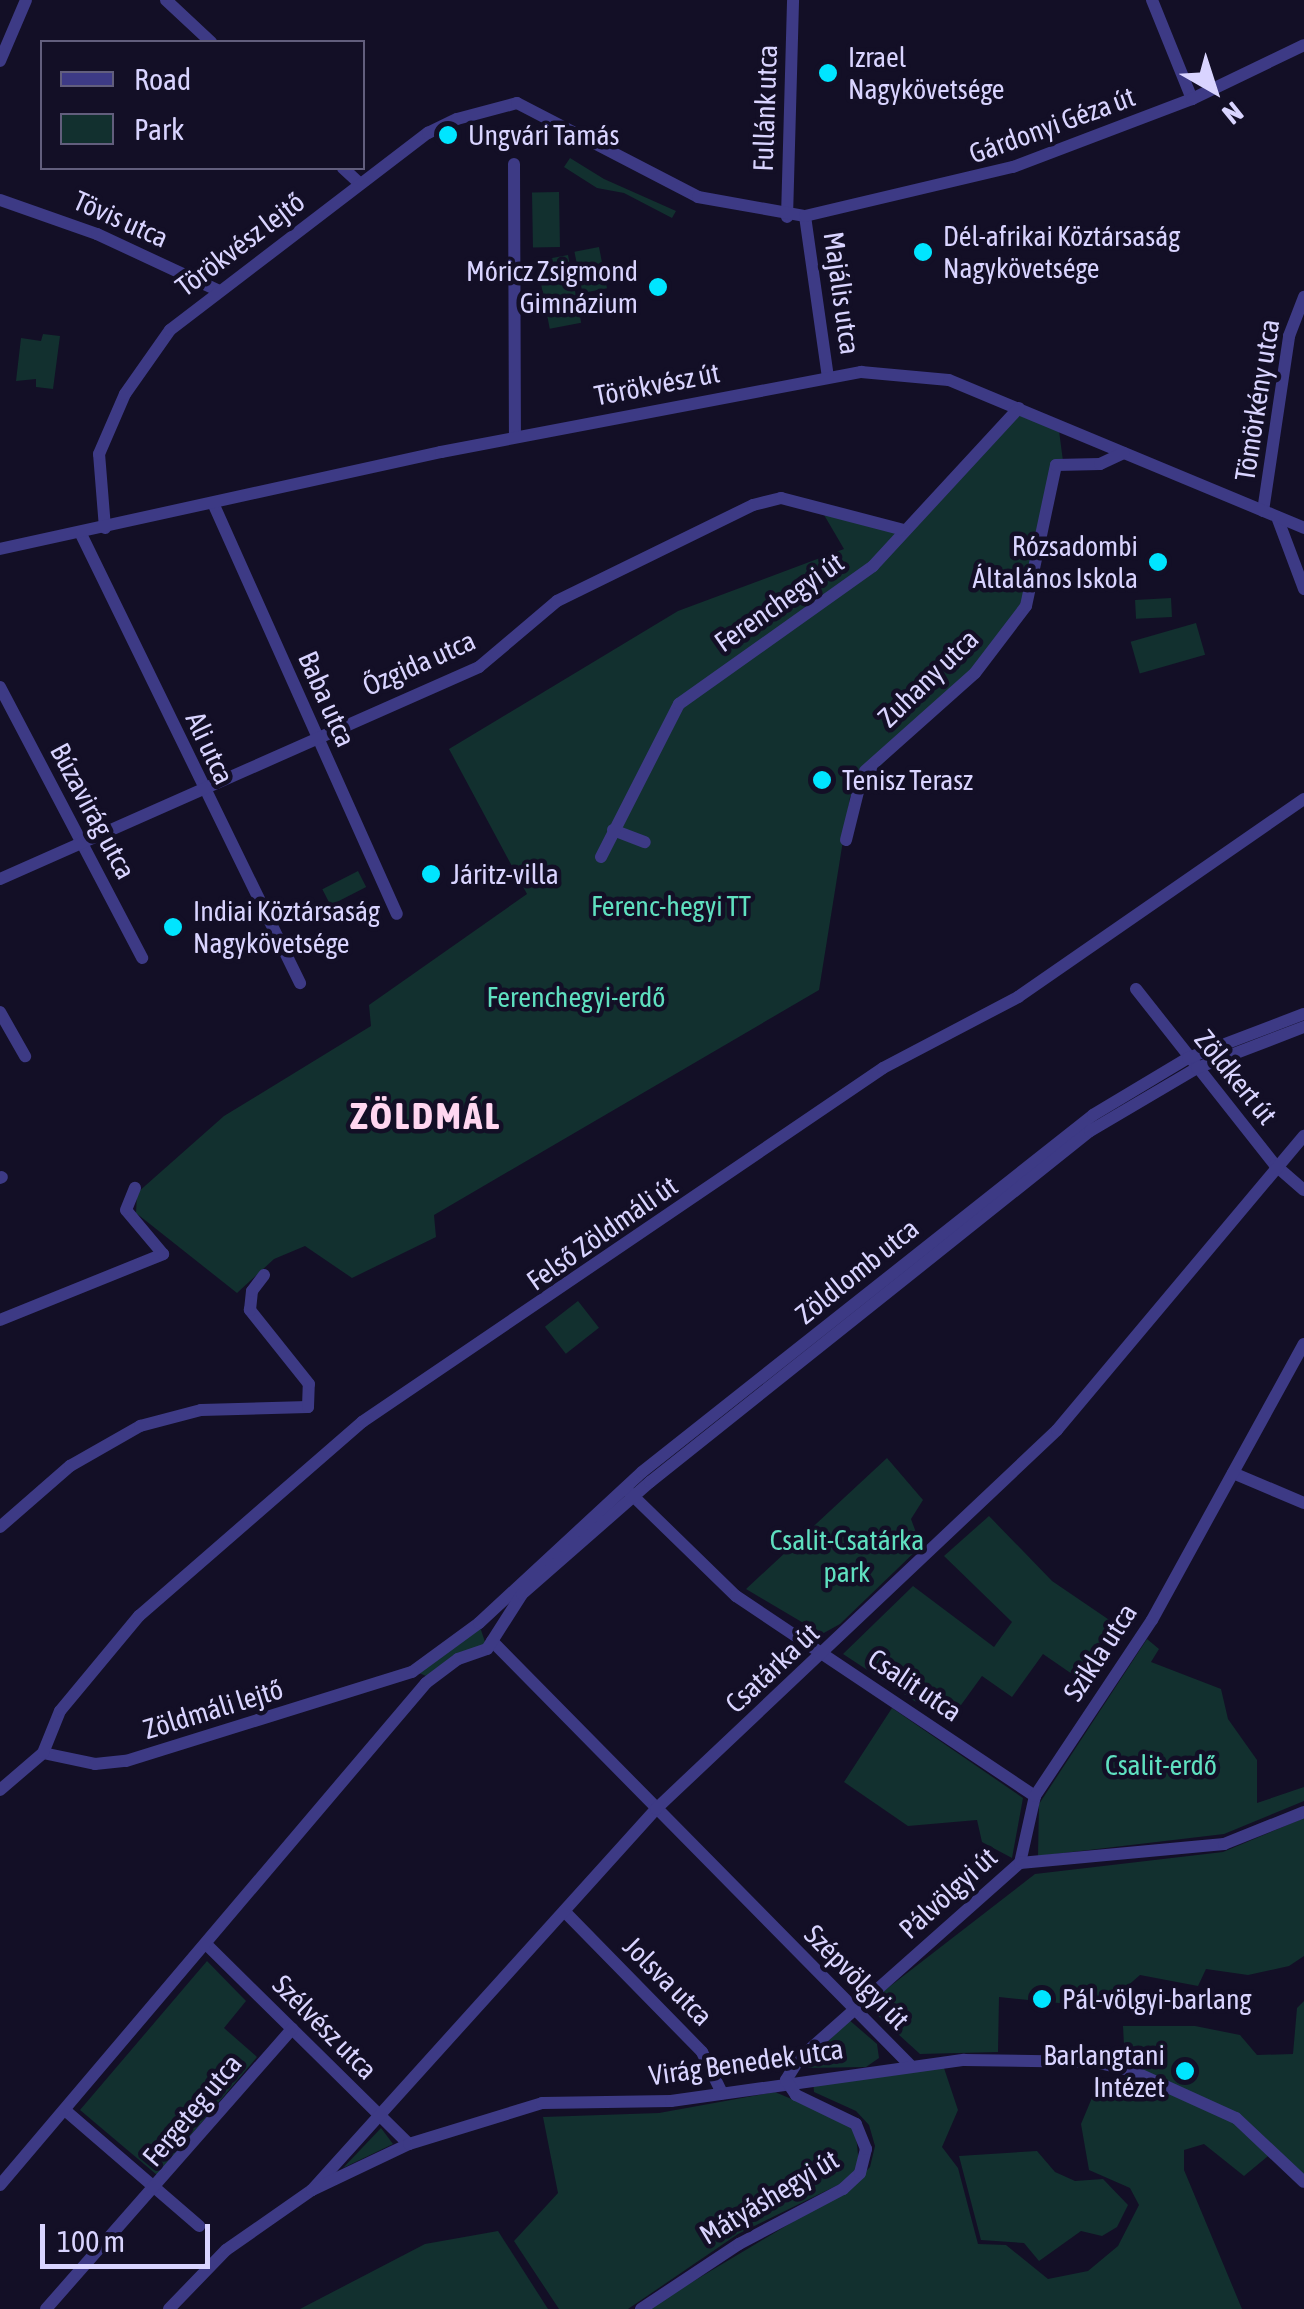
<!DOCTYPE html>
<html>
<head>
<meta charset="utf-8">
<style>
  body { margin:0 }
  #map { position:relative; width:1304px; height:2309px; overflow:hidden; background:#130f26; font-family:"Asap Condensed",sans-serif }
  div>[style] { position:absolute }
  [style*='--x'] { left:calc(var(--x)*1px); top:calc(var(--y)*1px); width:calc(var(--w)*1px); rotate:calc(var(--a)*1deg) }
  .green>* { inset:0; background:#12302f; transform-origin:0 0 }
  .minor>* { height:12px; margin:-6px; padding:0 6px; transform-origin:6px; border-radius:6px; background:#3d3a85 }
  .dots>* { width:28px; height:28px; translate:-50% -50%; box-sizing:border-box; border:5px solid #130f26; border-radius:50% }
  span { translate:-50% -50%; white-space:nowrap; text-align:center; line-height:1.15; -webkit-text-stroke:9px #130f26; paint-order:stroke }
  .poi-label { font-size:28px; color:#d9d4ff }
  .left { translate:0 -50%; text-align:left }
  .right { translate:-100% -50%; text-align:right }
  .street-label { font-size:28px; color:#d9d4ff }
  .park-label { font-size:28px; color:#5fe0c0 }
  .district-label { font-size:38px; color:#ffd6f0; font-weight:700; letter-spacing:2.5px }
  .legend { position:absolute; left:40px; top:40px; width:325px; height:130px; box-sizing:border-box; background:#130f26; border:2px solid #625e7d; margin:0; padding:12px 18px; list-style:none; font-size:30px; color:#d9d4ff }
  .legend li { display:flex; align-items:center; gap:20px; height:50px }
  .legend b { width:50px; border:2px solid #625e7d }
  .north { position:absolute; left:1164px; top:40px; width:100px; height:100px; -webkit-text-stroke:8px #130f26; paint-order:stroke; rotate:141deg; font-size:28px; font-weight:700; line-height:40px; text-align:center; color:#d9d4ff }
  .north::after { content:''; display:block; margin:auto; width:35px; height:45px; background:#d9d4ff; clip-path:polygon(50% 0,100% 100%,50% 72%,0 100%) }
  .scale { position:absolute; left:40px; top:2224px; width:170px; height:45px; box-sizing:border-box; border:5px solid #d9d4ff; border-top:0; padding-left:12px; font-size:30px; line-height:35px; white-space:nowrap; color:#d9d4ff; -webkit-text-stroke:8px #130f26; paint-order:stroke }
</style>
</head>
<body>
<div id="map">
  <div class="green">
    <i style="clip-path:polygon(570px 158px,604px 179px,676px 211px,672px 218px,624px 193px,597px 188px,564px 167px)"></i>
    <i style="left:559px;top:192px;width:55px;height:27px;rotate:89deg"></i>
    <i style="left:599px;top:247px;width:42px;height:25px;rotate:79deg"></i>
    <i style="left:568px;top:255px;width:69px;height:32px;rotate:79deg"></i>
    <i style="clip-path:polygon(43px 334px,60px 336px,53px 389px,36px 387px,36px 379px,16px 381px,21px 338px,41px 341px)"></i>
    <i style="clip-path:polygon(1019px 408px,1058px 423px,1063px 461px,1026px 606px,1003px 640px,850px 797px,819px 990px,434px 1215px,436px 1237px,352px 1278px,305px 1246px,274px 1259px,237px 1293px,136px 1213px,137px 1193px,224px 1116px,371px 1026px,369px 1005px,527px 894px,449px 749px,678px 611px,844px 549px,820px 508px,904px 530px)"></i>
    <i style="left:1171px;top:598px;width:19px;height:36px;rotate:87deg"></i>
    <i style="left:1196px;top:623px;width:33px;height:68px;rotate:74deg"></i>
    <i style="left:358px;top:871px;width:18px;height:40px;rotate:63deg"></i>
    <i style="left:578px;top:1301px;width:34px;height:42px;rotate:52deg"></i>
    <i style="clip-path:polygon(887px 1458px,923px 1500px,911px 1519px,921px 1546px,840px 1624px,822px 1634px,746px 1589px)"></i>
    <i style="clip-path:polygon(989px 1516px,1052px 1581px,1124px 1630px,1088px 1685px,1043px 1654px,1012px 1697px,982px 1676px,948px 1723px,843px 1654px,913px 1586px,994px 1647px,1012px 1622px,944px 1556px)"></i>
    <i style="clip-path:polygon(480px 1627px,486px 1645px,426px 1676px,419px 1673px)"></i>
    <i style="clip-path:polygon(1147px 1639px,1159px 1649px,1151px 1662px,1221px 1689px,1228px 1719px,1257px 1760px,1257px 1803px,1304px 1787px,1304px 1801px,1224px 1834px,1038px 1856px,1039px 1804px)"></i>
    <i style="clip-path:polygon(892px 1708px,1023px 1798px,1012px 1858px,982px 1842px,977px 1820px,908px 1826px,844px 1782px)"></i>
    <i style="clip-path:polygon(1304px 1818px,1304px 1956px,1289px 1966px,1248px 1975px,1206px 1969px,1198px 1986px,1140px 1975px,1118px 1994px,1079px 2005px,999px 1997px,998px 2052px,920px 2054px,876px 2014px,880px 1994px,1035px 1874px,1223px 1852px)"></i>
    <i style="clip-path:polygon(207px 1961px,246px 2001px,224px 2028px,257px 2057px,157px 2175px,80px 2110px)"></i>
    <i style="clip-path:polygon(1304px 2001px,1304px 2182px,1274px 2151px,1244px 2176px,1204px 2144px,1184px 2150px,1184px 2170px,1242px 2309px,647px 2309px,851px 2187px,870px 2167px,875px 2146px,869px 2125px,856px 2111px,814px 2092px,813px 2081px,942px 2062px,958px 2110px,942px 2147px,958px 2168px,978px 2244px,1006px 2245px,1048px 2279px,1088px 2271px,1118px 2246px,1139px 2205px,1130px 2188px,1089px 2170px,1081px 2124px,1094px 2093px,1126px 2085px,1123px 2026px,1195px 2026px,1240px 2035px,1257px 2055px,1293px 2054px,1297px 2008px)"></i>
    <i style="clip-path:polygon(848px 2019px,877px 2044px,879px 2058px,866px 2067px,805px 2068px)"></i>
    <i style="clip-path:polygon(775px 2092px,855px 2126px,859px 2164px,848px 2180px,738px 2234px,628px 2309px,559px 2309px,514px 2241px,558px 2193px,543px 2117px,659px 2113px)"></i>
    <i style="clip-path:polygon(381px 2128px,393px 2144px,343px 2168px)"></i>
    <i style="clip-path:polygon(1037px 2151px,1055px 2172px,1075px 2181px,1103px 2179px,1128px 2205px,1117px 2227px,1102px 2236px,1081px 2231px,1039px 2261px,1024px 2243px,981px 2240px,959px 2156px)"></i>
    <i style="clip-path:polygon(498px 2231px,548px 2309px,300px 2309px,425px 2244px)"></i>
  </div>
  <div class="minor">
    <i style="--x:166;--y:0;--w:62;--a:43"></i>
    <i style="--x:1152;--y:0;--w:107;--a:68"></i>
    <i style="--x:0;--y:61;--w:66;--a:-66.9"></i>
    <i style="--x:514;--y:164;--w:273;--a:89.8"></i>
    <i style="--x:343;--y:168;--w:23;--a:43"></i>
    <i style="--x:0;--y:200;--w:103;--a:19.3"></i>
    <i style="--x:97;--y:234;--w:135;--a:25"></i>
    <i style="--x:805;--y:216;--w:163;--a:81.9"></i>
    <i style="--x:787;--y:217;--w:217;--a:-88.4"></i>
    <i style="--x:213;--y:503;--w:450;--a:65.9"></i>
    <i style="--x:1263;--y:511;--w:177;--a:-81.5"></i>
    <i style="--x:1289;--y:336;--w:42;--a:-69"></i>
    <i style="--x:1277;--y:517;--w:77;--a:69.4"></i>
    <i style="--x:105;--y:528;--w:74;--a:-94.6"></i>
    <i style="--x:99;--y:454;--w:65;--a:-66.6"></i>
    <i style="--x:125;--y:394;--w:78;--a:-54.9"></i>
    <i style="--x:170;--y:330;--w:325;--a:-37.4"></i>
    <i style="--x:428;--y:133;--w:32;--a:-26"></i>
    <i style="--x:457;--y:119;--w:62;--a:-14.9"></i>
    <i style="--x:517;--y:103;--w:204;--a:27.4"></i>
    <i style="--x:698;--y:197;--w:109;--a:10.1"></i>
    <i style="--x:805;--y:216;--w:214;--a:-13.3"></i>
    <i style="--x:1013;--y:167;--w:191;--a:-20.8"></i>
    <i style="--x:1192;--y:99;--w:124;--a:-25.7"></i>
    <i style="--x:80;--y:532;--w:502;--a:64"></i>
    <i style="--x:0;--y:549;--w:452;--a:-12.4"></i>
    <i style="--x:441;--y:452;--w:428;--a:-10.8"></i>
    <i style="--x:861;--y:372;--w:88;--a:5.2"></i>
    <i style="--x:949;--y:380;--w:385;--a:22.6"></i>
    <i style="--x:0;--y:687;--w:306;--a:62.3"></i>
    <i style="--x:865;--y:771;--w:147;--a:-41.7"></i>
    <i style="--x:975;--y:673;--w:84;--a:-52.7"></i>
    <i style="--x:1026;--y:606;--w:144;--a:-78"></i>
    <i style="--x:1056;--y:465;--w:44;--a:-1.3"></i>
    <i style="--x:1100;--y:464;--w:26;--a:-25"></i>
    <i style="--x:613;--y:830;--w:34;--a:21"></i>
    <i style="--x:846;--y:840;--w:54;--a:-76"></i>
    <i style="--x:859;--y:788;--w:27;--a:-56"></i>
    <i style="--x:601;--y:857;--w:172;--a:-63"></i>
    <i style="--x:679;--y:704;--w:238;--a:-35.4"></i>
    <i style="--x:873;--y:566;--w:215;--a:-47.3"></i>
    <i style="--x:0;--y:879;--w:524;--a:-23.87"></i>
    <i style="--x:479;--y:667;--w:102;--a:-40.2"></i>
    <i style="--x:557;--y:601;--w:218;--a:-26.1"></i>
    <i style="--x:753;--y:505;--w:29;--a:-14"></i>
    <i style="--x:781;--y:498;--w:127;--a:14.6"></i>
    <i style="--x:1136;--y:989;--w:224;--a:51.7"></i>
    <i style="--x:1275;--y:1165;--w:38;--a:41"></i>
    <i style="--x:0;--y:1012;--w:51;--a:60.4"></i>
    <i style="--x:0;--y:1178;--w:2;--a:-27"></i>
    <i style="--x:0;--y:1320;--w:176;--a:-22"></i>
    <i style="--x:163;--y:1254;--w:57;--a:-130.1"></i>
    <i style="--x:126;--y:1210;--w:24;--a:-68"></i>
    <i style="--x:1233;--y:1473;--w:77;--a:22.9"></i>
    <i style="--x:630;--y:1493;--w:148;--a:44.2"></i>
    <i style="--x:736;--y:1596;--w:360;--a:33.8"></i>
    <i style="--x:0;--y:1527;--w:93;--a:-41.1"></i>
    <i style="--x:70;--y:1466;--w:81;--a:-29.7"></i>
    <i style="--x:140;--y:1426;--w:63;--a:-14.7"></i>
    <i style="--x:201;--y:1410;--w:107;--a:-1.6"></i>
    <i style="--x:308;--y:1407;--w:23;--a:-88"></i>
    <i style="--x:309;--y:1384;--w:95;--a:-128.6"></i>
    <i style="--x:250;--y:1310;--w:19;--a:-84"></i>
    <i style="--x:252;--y:1291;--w:20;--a:-53"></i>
    <i style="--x:492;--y:1641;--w:595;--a:45.41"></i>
    <i style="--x:412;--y:1672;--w:83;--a:-36.2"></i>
    <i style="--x:479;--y:1623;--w:222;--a:-42.8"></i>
    <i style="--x:642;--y:1472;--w:575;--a:-38.36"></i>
    <i style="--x:1093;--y:1115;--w:111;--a:-31"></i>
    <i style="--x:1188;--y:1058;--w:124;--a:-20.8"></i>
    <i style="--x:43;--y:1753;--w:53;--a:11.9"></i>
    <i style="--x:95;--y:1764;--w:31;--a:-6"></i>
    <i style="--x:126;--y:1761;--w:300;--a:-17.3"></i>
    <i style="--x:0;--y:1790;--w:57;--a:-40.7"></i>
    <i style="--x:43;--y:1753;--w:45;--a:-68"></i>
    <i style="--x:60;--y:1711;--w:124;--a:-50.3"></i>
    <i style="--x:139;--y:1616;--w:296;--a:-41"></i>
    <i style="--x:362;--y:1422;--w:630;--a:-34.19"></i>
    <i style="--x:883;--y:1068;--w:153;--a:-27.7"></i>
    <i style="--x:1018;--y:997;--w:348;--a:-34.7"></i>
    <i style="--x:1020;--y:1863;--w:69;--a:-77.4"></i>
    <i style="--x:1035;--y:1796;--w:211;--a:-56.4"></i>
    <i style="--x:1152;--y:1620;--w:315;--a:-61.2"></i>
    <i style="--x:566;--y:1913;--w:194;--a:45.6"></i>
    <i style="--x:702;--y:2052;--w:46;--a:64"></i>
    <i style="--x:206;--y:1944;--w:285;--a:44.6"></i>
    <i style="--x:786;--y:2080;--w:26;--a:-58"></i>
    <i style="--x:800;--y:2058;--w:294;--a:-41.6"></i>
    <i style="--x:1020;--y:1863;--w:205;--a:-5.3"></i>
    <i style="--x:1224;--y:1844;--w:86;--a:-21.8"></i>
    <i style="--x:66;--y:2111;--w:176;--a:40.8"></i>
    <i style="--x:0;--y:2185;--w:658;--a:-49.68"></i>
    <i style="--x:426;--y:1683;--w:40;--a:-37"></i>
    <i style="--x:458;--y:1659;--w:31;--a:-19"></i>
    <i style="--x:487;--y:1649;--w:65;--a:-57.5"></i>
    <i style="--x:522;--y:1594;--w:170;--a:-41.2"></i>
    <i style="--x:650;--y:1482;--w:563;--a:-38.58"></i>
    <i style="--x:1090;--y:1131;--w:124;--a:-30.5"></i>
    <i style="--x:1197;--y:1068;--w:115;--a:-21"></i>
    <i style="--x:312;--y:2190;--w:513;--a:-47.92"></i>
    <i style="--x:656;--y:1809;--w:552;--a:-43.38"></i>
    <i style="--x:1057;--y:1430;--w:384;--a:-50"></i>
    <i style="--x:46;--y:2309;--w:373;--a:-48.7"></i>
    <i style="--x:169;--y:2309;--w:82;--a:-46"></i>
    <i style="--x:226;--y:2250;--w:105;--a:-34.9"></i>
    <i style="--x:312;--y:2190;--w:107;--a:-25.4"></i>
    <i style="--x:409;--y:2144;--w:139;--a:-17.1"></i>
    <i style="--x:542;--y:2103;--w:129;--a:-0.9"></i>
    <i style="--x:671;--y:2101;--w:296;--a:-8"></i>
    <i style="--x:964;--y:2060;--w:131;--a:0.9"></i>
    <i style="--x:1095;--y:2062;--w:36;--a:13"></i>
    <i style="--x:1130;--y:2070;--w:116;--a:24.4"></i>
    <i style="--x:1236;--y:2118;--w:93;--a:43.3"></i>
    <i style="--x:641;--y:2309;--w:118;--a:-33.6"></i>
    <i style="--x:739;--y:2244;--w:118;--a:-27.9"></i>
    <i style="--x:843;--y:2189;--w:23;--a:-43"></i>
    <i style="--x:860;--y:2173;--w:25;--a:-76"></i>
    <i style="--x:866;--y:2149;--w:27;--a:-112"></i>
    <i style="--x:856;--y:2124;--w:67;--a:-154.2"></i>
    <i style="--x:796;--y:2095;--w:18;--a:-124"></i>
  </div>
  <div class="dots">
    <i style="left:828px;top:73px;background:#00e5ff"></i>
    <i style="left:448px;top:135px;background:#00e5ff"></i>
    <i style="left:923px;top:252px;background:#00e5ff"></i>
    <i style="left:658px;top:287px;background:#00e5ff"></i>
    <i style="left:1158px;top:562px;background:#00e5ff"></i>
    <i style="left:822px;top:780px;background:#00e5ff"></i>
    <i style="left:431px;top:874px;background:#00e5ff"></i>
    <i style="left:173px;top:927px;background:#00e5ff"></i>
    <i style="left:1042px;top:1999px;background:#00e5ff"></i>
    <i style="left:1185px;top:2071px;background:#00e5ff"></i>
  </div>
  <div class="poi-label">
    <span class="left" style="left:848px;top:73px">Izrael<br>Nagykövetsége</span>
    <span class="left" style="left:468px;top:135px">Ungvári Tamás</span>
    <span class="left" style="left:943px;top:252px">Dél-afrikai Köztársaság<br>Nagykövetsége</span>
    <span class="right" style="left:638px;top:287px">Móricz Zsigmond<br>Gimnázium</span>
    <span class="right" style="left:1138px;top:562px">Rózsadombi<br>Általános Iskola</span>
    <span class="left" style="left:842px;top:780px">Tenisz Terasz</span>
    <span class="left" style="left:451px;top:874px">Járitz-villa</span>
    <span class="left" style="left:193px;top:927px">Indiai Köztársaság<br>Nagykövetsége</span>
    <span class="left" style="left:1062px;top:1999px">Pál-völgyi-barlang</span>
    <span class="right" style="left:1165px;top:2071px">Barlangtani<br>Intézet</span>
  </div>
  <div class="street-label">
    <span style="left:765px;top:108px;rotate:-88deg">Fullánk utca</span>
    <span style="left:1052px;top:125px;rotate:-20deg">Gárdonyi Géza út</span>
    <span style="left:121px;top:219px;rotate:24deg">Tövis utca</span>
    <span style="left:240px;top:244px;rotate:-37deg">Törökvész lejtő</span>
    <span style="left:842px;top:293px;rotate:82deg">Majális utca</span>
    <span style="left:657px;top:384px;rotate:-11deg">Törökvész út</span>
    <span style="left:1257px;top:400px;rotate:-81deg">Tömörkény utca</span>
    <span style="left:779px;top:602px;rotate:-35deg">Ferenchegyi út</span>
    <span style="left:419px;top:663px;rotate:-24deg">Őzgida utca</span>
    <span style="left:928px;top:678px;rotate:-44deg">Zuhany utca</span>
    <span style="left:327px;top:699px;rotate:66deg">Baba utca</span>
    <span style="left:210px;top:748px;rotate:65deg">Ali utca</span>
    <span style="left:93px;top:811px;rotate:62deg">Búzavirág utca</span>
    <span style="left:1236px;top:1077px;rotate:51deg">Zöldkert út</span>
    <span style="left:602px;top:1233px;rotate:-35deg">Felső Zöldmáli út</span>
    <span style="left:857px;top:1271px;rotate:-39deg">Zöldlomb utca</span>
    <span style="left:1100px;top:1652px;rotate:-57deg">Szikla utca</span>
    <span style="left:772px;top:1668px;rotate:-43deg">Csatárka út</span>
    <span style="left:915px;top:1685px;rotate:34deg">Csalit utca</span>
    <span style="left:213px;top:1709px;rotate:-17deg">Zöldmáli lejtő</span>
    <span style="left:948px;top:1893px;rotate:-42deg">Pálvölgyi út</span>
    <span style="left:857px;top:1977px;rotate:45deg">Szépvölgyi út</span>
    <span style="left:668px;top:1981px;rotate:45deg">Jolsva utca</span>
    <span style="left:325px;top:2027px;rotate:45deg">Szélvész utca</span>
    <span style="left:746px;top:2062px;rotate:-8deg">Virág Benedek utca</span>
    <span style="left:192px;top:2110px;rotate:-50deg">Fergeteg utca</span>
    <span style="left:769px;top:2197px;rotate:-31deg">Mátyáshegyi út</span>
  </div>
  <div class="park-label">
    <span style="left:671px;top:906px">Ferenc-hegyi TT</span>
    <span style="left:576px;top:997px">Ferenchegyi-erdő</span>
    <span style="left:847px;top:1556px">Csalit-Csatárka<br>park</span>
    <span style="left:1161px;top:1765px">Csalit-erdő</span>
  </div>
  <div class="district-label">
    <span style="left:426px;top:1116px">ZÖLDMÁL</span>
  </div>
  <ul class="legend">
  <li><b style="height:12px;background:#3d3a85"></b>Road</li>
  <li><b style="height:28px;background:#12302f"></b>Park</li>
  </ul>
  <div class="north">N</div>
  <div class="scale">100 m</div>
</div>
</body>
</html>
